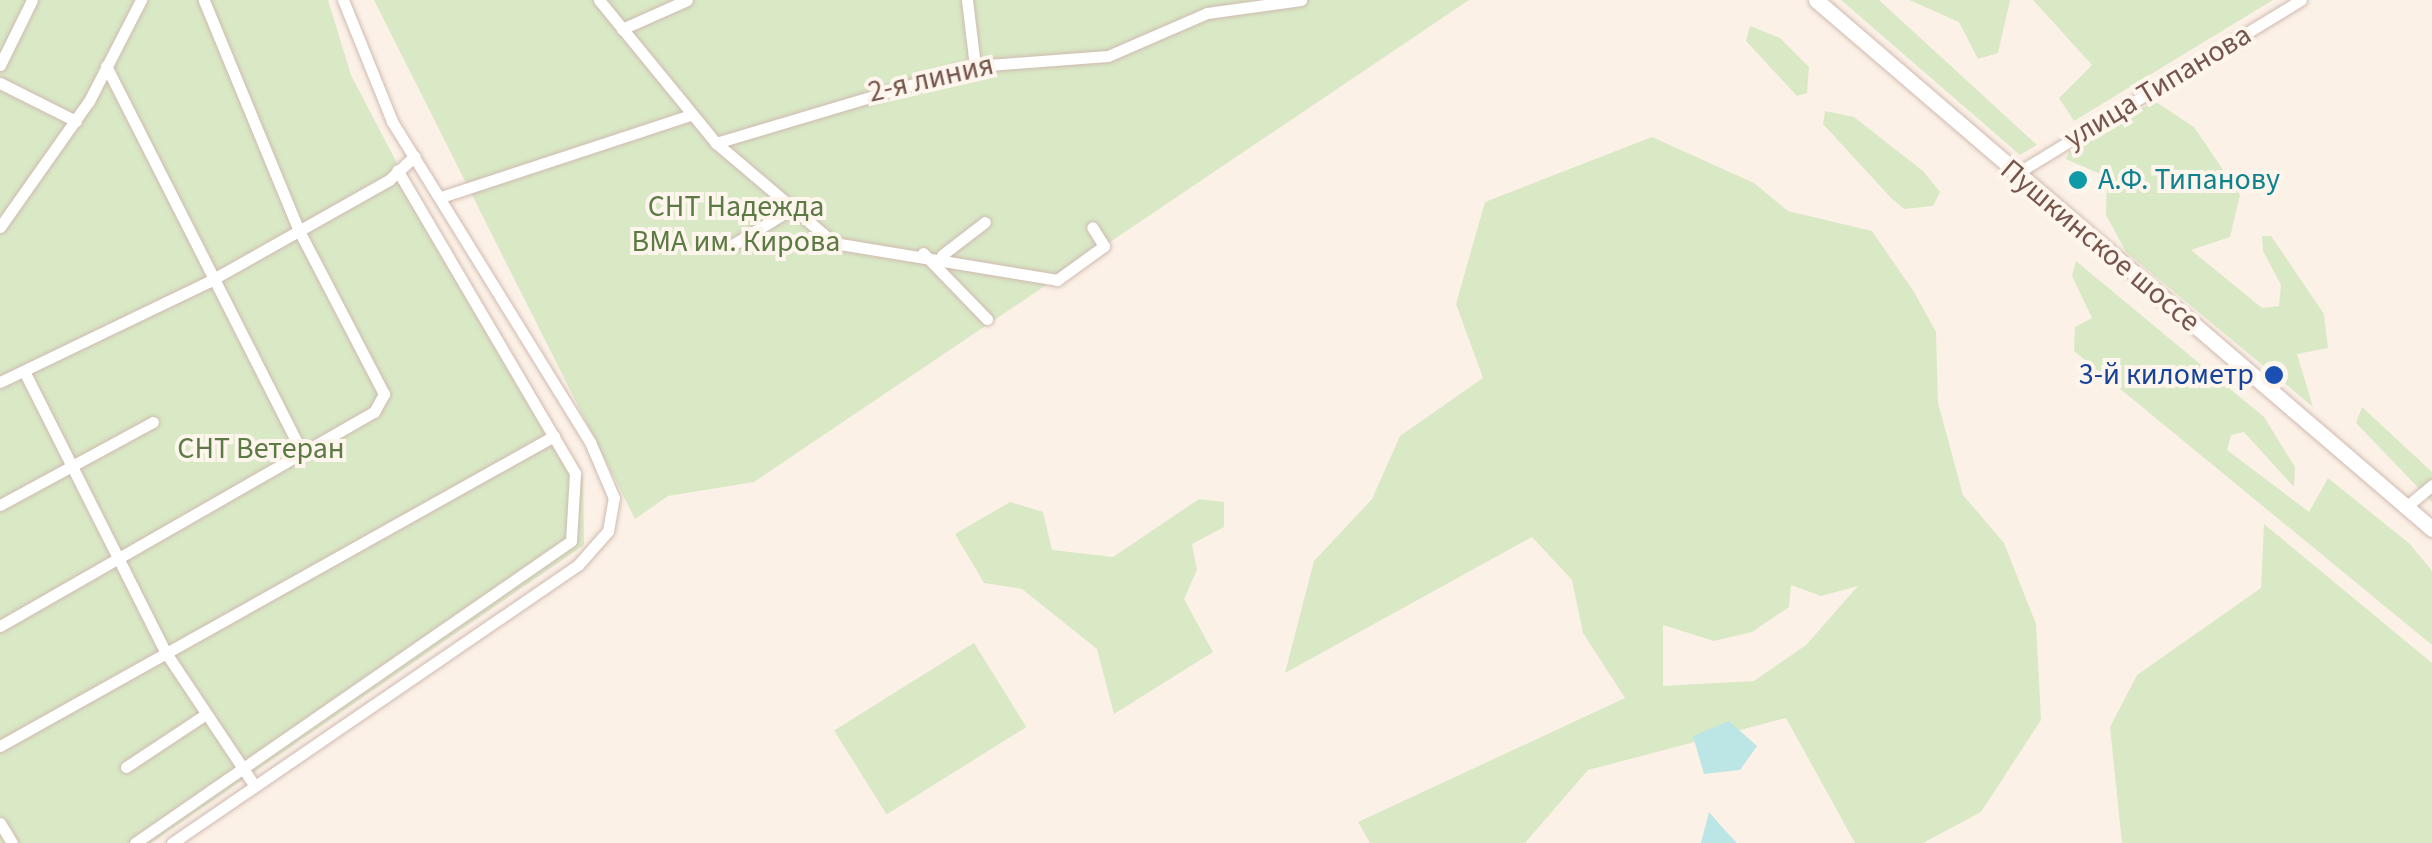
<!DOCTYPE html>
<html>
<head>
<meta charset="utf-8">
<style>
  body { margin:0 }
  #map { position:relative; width:2432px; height:843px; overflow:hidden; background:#fcf1e7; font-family:"Source Sans 3",sans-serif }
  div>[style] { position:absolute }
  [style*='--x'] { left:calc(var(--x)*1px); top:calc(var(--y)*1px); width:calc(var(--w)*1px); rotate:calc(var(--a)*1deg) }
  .green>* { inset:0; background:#d9e9c6; transform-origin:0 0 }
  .water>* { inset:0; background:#bce5e5 }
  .roads { filter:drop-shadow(0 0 2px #cfbab0) drop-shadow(0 0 2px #cfbab0) }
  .street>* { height:11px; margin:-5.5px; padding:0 5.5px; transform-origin:5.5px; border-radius:5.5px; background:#fff }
  .secondary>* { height:15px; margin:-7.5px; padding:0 7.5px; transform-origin:7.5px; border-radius:7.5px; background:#fff }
  .dots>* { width:28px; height:28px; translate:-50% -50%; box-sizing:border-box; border:5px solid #fef5ed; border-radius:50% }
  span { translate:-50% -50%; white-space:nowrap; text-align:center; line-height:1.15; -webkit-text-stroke:8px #fef5ed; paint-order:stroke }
  .street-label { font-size:30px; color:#75554c }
  .culture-label { font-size:30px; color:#0d838f }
  .left { translate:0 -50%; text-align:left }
  .park-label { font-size:30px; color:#5c7a44 }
  .transit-label { font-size:30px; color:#164399 }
  .right { translate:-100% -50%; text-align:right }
</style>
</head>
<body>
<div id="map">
  <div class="green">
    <i style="clip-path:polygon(0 0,328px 0,351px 75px,399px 167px,583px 476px,584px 545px,151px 843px,0 843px)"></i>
    <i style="clip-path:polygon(374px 0,1469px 0,754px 482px,668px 496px,635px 519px)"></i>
    <i style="clip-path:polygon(1841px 0,1879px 0,2037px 145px,2020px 155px)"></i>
    <i style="clip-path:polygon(1909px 0,2010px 0,1998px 53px,1978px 59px,1959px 22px)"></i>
    <i style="clip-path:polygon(2033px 0,2273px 0,2074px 121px,2059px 98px,2092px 65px)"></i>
    <i style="clip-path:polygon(1750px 26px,1780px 38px,1809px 67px,1807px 93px,1797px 96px,1746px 41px)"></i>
    <i style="clip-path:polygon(2156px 102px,2194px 127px,2240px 195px,2230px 237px,2191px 250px,2262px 308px,2279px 306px,2281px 285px,2263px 251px,2262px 236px,2271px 236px,2324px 314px,2328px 348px,2297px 354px,2313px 407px,2126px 252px,2106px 215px,2107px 177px,2066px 159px,2075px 138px)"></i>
    <i style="clip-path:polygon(1825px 111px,1854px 117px,1923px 171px,1940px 192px,1933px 206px,1904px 209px,1891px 198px,1823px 124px)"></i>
    <i style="clip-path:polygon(evenodd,1652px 137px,1754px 183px,1788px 211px,1872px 231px,1914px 292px,1936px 332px,1938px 403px,1963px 495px,2004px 543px,2036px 624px,2041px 720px,1981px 812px,1923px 843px,1855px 843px,1786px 718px,1588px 770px,1525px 843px,1370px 843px,1358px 822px,1625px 698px,1583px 633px,1572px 580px,1532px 537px,1285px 673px,1314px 561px,1372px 499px,1400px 436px,1483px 378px,1456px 304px,1485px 202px,1652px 137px,1791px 585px,1821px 596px,1858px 586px,1806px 645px,1754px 681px,1663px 686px,1663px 625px,1714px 641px,1752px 632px,1789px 607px,1791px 585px)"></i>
    <i style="clip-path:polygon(2076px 261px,2264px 417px,2295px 467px,2294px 487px,2244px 432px,2231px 435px,2227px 450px,2309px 512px,2328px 478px,2410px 544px,2432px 571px,2432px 645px,2074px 351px,2075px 327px,2092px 318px,2072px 276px)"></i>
    <i style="clip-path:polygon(2362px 407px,2432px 472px,2432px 502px,2356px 423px)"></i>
    <i style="clip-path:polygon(1199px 499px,1224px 502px,1224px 527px,1192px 544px,1197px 570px,1184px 599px,1213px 652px,1114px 714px,1097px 649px,1022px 589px,984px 583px,955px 534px,1010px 502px,1043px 512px,1052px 550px,1113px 557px)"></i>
    <i style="clip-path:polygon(2264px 524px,2432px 663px,2432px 843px,2122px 843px,2110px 727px,2137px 675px,2261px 588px)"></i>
    <i style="left:974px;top:643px;width:99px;height:165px;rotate:58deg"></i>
  </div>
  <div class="water">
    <i style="clip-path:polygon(1729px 721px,1757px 746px,1740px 770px,1704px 774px,1693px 736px)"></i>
    <i style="clip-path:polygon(1709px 812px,1721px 826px,1737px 843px,1701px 843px)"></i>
  </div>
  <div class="roads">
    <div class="street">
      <i style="--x:599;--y:0;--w:185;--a:50.7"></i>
      <i style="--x:716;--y:143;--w:270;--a:-16.6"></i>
      <i style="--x:975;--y:66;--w:133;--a:-4.3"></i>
      <i style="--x:1108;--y:56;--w:108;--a:-23.5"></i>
      <i style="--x:1207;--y:13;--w:95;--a:-7.9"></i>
      <i style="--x:967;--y:0;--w:66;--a:83.1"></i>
      <i style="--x:622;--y:29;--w:71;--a:-24"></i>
      <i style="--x:0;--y:65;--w:72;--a:-63.8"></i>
      <i style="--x:106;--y:66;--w:434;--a:63.1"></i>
      <i style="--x:0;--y:83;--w:85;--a:26.6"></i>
      <i style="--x:716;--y:143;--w:155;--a:40.3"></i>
      <i style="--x:834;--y:243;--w:226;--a:9.4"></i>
      <i style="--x:1057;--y:280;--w:58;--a:-35.9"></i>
      <i style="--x:1104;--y:246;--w:22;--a:-122"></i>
      <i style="--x:2014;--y:175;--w:336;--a:-31.4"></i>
      <i style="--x:441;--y:197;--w:263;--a:-18.2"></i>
      <i style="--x:0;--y:227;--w:154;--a:-54.8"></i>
      <i style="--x:89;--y:101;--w:114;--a:-62.8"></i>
      <i style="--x:734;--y:244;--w:69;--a:-31.4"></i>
      <i style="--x:923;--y:253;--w:92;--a:45.9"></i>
      <i style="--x:942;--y:255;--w:54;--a:-37.5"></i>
      <i style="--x:24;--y:371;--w:316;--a:63.3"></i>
      <i style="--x:166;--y:653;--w:159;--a:56.3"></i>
      <i style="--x:0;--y:382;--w:231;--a:-25.7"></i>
      <i style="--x:208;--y:282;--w:208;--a:-29.4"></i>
      <i style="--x:389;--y:180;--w:35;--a:-43"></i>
      <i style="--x:0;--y:505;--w:174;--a:-28.5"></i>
      <i style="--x:2406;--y:507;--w:34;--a:-40"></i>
      <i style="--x:0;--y:626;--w:431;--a:-29.8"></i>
      <i style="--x:374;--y:412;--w:21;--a:-61"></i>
      <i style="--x:384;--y:394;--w:184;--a:-117.5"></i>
      <i style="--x:299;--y:231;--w:250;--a:-112.4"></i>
      <i style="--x:0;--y:746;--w:635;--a:-29.23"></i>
      <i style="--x:126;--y:767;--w:96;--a:-33.5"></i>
      <i style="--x:0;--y:823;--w:23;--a:59"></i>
      <i style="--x:135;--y:843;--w:530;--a:-34.71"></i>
      <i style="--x:571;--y:541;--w:68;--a:-86.6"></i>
      <i style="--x:575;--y:473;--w:351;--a:-120.4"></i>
      <i style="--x:172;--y:843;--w:492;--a:-34.4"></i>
      <i style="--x:578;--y:565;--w:45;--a:-48.6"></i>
      <i style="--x:608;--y:531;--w:34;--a:-80"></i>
      <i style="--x:614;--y:498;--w:61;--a:-113.2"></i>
      <i style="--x:590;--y:442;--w:377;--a:-121.7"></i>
      <i style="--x:392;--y:121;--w:131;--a:-112"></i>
    </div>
    <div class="secondary">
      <i style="--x:1816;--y:0;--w:812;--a:40.65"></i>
    </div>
  </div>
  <div class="dots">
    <i style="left:2078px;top:180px;background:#0f9aa8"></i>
    <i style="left:2274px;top:375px;background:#1a4fb4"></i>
  </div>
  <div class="street-label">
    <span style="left:931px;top:79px;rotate:-13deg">2-я линия</span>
    <span style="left:2158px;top:87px;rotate:-31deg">улица Типанова</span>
    <span style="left:2100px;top:246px;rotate:40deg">Пушкинское шоссе</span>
  </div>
  <div class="culture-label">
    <span class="left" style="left:2098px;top:180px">А.Ф. Типанову</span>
  </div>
  <div class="park-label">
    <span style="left:736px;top:224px">СНТ Надежда<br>ВМА им. Кирова</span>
    <span style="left:261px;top:449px">СНТ Ветеран</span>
  </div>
  <div class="transit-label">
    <span class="right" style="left:2254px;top:375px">3-й километр</span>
  </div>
</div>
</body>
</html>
